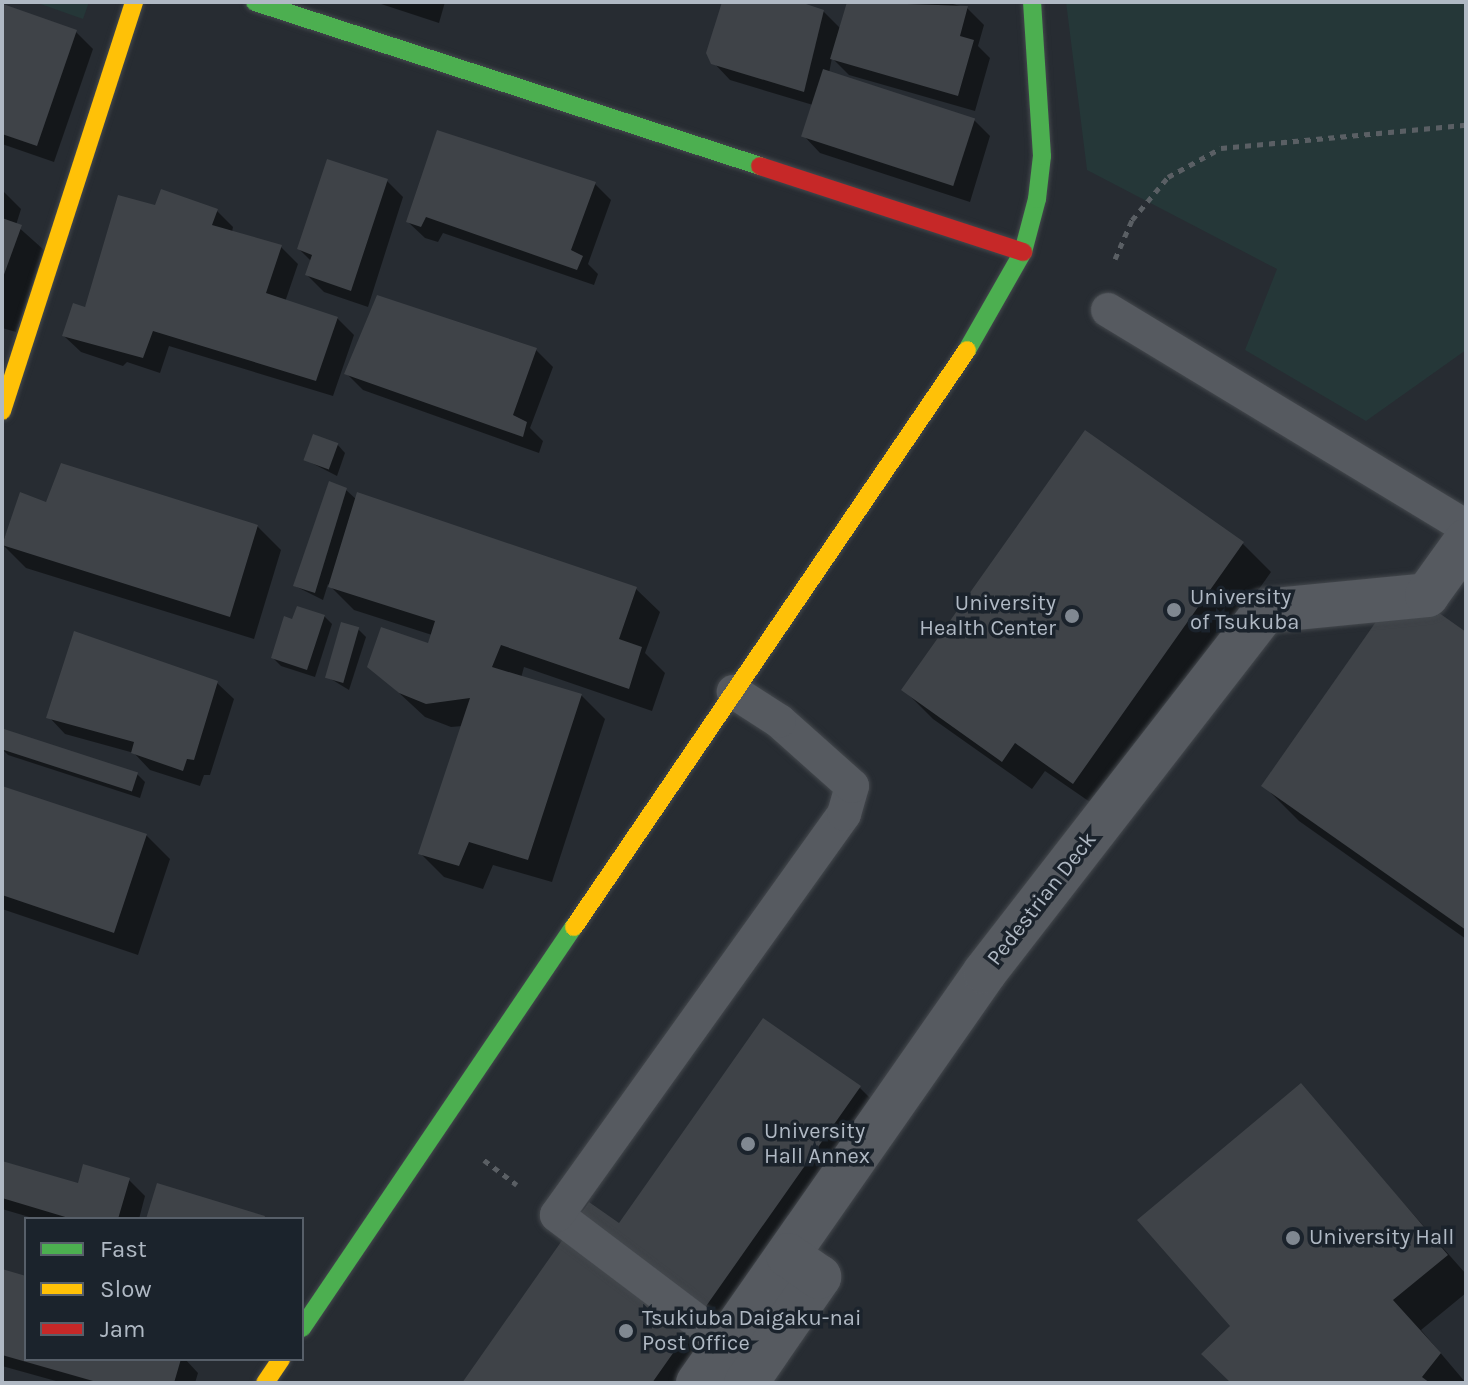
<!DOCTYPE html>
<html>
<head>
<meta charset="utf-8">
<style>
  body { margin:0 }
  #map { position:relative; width:1468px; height:1385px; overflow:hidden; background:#272c32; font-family:Karla,sans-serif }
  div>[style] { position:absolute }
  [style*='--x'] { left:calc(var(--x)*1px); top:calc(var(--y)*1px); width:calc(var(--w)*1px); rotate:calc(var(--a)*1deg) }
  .green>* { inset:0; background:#253738 }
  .shadow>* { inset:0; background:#0007 }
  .building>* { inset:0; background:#3f4348; transform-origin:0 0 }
  .path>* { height:5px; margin-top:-2.5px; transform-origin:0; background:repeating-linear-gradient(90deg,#5a5f64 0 6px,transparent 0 12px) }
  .roads { filter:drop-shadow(0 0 2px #44484d) drop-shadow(0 0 2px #44484d) }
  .lane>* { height:34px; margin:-17px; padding:0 17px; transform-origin:17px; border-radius:17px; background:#565a60 }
  .street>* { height:44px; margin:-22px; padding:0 22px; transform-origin:22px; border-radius:22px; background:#565a60 }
  .fast>* { height:18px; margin:-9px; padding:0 9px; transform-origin:9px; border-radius:9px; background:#4caf50 }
  .slow>* { height:18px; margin:-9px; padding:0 9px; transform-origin:9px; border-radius:9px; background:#ffc107 }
  .jam>* { height:18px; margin:-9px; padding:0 9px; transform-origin:9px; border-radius:9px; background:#c62828 }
  .dots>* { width:22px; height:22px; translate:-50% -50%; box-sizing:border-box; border:4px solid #1b232c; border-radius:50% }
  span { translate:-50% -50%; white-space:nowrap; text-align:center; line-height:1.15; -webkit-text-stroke:7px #1b232c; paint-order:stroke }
  .poi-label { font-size:22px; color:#b0b9c4 }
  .left { translate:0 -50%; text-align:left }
  .right { translate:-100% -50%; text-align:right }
  .street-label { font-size:22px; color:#b0b9c4 }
  .frame { position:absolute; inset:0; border:4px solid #b0b9c4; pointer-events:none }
  .legend { position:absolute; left:24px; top:1217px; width:280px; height:144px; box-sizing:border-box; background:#1b232c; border:2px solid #575f69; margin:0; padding:10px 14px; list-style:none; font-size:24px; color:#b0b9c4 }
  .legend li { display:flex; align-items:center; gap:16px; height:40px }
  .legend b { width:40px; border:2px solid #575f69 }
</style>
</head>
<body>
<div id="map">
  <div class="green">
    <i style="clip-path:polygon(35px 2px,89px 2px,83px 19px)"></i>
    <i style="clip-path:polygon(1066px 2px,1466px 2px,1466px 350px,1366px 421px,1245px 350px,1277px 269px,1087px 170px)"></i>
  </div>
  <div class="shadow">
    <i style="clip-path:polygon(375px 2px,445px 2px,439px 23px)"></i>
    <i style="clip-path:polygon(724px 2px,793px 2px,823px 11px,841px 29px,849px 2px,946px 2px,967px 8px,984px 25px,978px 46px,990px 58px,975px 111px,849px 75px,832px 58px,829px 73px,974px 120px,990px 136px,970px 202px,820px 153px,804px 136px,813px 105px,730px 80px,713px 62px)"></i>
    <i style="clip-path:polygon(4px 7px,76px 32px,93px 49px,54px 162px,2px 144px)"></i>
    <i style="clip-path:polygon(439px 132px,595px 184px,611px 200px,588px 264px,598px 274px,594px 285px,443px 233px,438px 242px,425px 238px,408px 222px)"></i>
    <i style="clip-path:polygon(387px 181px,403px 197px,368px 307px,324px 292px,307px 275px,312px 262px,299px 249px)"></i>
    <i style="clip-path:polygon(2px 190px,21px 209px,16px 225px,44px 250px,16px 332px,2px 328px)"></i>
    <i style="clip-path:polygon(157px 207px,217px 211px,233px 227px,232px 232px,281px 247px,298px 264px,285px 302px,337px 318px,354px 335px,333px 396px,169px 346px,160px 373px,127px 362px,123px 366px,81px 352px,64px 336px)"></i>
    <i style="clip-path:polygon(378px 298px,536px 350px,553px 367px,530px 428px,543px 441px,539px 453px,363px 390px,347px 374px)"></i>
    <i style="clip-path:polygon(337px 444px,345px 453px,337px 476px,306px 460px)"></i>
    <i style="clip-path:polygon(346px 490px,357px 500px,636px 589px,660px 612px,645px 653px,665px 673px,652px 711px,524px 667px,521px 678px,581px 695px,605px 719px,552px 882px,493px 865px,483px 889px,444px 877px,420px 853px,463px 726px,451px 727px,425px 717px,370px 666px,429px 645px,432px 635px,354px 610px,328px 584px,323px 600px,295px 586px)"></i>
    <i style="clip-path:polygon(22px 495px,48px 504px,257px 526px,281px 550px,254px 639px,26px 568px,2px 544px)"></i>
    <i style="clip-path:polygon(1242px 543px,1271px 572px,1103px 811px,1045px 771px,1032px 789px,933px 719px,904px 690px)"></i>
    <i style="clip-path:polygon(324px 616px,332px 624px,315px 677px,281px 666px,273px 658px,293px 621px)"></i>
    <i style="clip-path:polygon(358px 629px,366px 637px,349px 690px,326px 676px)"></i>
    <i style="clip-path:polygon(1466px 634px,1466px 939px,1299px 821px,1264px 786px)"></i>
    <i style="clip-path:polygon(217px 683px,234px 699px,210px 775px,204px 775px,200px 786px,150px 770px,134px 753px,65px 734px,49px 717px)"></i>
    <i style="clip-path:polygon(5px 732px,137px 774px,145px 782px,140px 798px,8px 755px,2px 749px)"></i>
    <i style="clip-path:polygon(2px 788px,146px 835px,170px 859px,138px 955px,2px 909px)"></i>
    <i style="clip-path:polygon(1300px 1086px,1466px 1274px,1466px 1293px,1421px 1330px,1466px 1383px,1233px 1383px,1233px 1327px)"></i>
    <i style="clip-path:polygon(860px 1088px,889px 1117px,702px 1383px,464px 1383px,620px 1226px)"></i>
    <i style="clip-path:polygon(2px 1163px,79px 1186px,129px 1180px,145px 1196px,139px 1219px,36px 1219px,2px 1209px)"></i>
    <i style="clip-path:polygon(2px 1276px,26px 1278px,26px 1359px,185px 1359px,198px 1373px,195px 1383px,63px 1383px,2px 1366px)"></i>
  </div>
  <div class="building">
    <i style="clip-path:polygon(722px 2px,800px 2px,824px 10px,804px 92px,711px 64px,706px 53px)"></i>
    <i style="clip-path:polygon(847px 2px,968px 6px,960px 36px,974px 40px,958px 96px,830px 59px)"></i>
    <i style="clip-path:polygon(3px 4px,77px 30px,37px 146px,2px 134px)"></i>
    <i style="left:823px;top:69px;width:160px;height:71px;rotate:18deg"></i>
    <i style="clip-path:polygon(437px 130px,596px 182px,571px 250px,583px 256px,577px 270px,426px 217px,421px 227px,406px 222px)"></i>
    <i style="clip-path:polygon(327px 159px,388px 179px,351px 291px,305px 275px,312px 255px,297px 249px)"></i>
    <i style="clip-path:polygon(161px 189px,218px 209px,212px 225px,282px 245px,266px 293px,338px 317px,316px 381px,153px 331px,143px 358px,62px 336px,73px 303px,85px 307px,118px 195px,155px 205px)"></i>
    <i style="clip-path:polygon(2px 218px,22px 225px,2px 280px)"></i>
    <i style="clip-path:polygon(377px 295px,537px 348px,513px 415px,527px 422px,523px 437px,344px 374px)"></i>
    <i style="clip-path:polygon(1085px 430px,1244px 542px,1073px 784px,1015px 743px,1002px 762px,901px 690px)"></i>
    <i style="left:313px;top:434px;width:27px;height:28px;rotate:20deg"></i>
    <i style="clip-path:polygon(61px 463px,258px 525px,230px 617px,2px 545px,20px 492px,46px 502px)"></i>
    <i style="clip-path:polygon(329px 481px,347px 488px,315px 593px,293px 586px)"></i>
    <i style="clip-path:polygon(357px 492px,637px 587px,619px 639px,642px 647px,629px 689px,501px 645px,492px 667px,582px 694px,528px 860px,469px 842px,459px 866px,418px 854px,470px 698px,426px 704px,399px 693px,367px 667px,381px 627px,428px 643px,435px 621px,328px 587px)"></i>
    <i style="clip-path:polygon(1401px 586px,1466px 632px,1466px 930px,1261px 786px)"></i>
    <i style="clip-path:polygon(297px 606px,325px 615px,307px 670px,271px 658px,284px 616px,292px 619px)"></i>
    <i style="left:341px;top:622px;width:19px;height:58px;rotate:16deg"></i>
    <i style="clip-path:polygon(74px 631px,218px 681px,194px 760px,187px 759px,183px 771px,131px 753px,134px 742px,46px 718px)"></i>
    <i style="left:4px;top:729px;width:141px;height:20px;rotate:18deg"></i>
    <i style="clip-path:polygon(2px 786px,147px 834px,114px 933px,2px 895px)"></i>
    <i style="clip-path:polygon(763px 1018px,861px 1086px,652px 1383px,462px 1383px,589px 1202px,619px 1223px)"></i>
    <i style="clip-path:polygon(1301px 1083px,1448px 1255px,1393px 1300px,1441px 1353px,1422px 1377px,1430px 1383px,1231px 1383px,1201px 1354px,1230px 1326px,1137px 1220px)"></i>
    <i style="clip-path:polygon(2px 1161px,78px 1183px,83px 1164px,130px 1178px,118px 1219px,72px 1219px,2px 1198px)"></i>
    <i style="clip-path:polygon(157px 1183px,265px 1216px,264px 1219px,146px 1219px)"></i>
    <i style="clip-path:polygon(2px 1269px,26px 1276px,26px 1359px,181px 1359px,174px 1383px,100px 1383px,2px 1355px)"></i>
  </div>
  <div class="path">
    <i style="--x:1115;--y:259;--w:43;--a:-66.4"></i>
    <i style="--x:1132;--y:220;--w:56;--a:-50.1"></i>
    <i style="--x:1168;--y:177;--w:60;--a:-28.7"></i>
    <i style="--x:1221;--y:148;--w:246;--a:-5.4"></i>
    <i style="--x:484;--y:1160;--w:41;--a:37.1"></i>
  </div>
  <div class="roads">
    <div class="lane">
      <i style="--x:1108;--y:310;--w:419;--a:31.2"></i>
      <i style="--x:726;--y:1343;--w:212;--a:-142.9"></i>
      <i style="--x:557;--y:1215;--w:493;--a:-54.4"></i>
      <i style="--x:844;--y:814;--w:29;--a:-74"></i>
      <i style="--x:852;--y:786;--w:98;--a:-138.3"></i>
      <i style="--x:779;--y:721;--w:54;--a:-147.2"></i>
    </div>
    <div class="street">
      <i style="--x:698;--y:1383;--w:501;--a:-55.07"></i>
      <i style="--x:985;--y:972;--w:457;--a:-52.2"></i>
      <i style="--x:1265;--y:611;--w:163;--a:-5.6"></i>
      <i style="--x:1427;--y:595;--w:67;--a:-54.2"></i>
      <i style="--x:746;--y:1383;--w:129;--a:-55.4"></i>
      <i style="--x:819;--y:1277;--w:38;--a:-145"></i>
    </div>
    <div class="fast">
      <i style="--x:255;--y:2;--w:531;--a:17.99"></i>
      <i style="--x:967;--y:350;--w:113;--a:-60.3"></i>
      <i style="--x:1023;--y:252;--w:55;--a:-75.2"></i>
      <i style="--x:1037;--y:199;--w:43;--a:-83.4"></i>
      <i style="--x:1042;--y:156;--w:154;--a:-93.7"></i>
      <i style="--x:302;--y:1328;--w:485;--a:-55.9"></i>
    </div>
    <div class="slow">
      <i style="--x:2;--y:411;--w:430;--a:-72.1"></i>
      <i style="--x:574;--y:927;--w:698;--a:-55.74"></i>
      <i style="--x:265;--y:1383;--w:29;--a:-56"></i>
    </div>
    <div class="jam">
      <i style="--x:760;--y:166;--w:277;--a:18.1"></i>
    </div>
  </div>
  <div class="dots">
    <i style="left:1174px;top:610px;background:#808891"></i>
    <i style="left:1072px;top:616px;background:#808891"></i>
    <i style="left:748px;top:1144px;background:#808891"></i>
    <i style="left:1293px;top:1238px;background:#808891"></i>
    <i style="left:626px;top:1331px;background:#808891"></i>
  </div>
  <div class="poi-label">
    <span class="left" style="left:1190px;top:610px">University<br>of Tsukuba</span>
    <span class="right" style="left:1056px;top:616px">University<br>Health Center</span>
    <span class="left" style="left:764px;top:1144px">University<br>Hall Annex</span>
    <span class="left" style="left:1309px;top:1238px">University Hall</span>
    <span class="left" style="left:642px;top:1331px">Tsukiuba Daigaku-nai<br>Post Office</span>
  </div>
  <div class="street-label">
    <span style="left:1042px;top:899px;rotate:-52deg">Pedestrian Deck</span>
  </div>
  <div class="frame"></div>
  <ul class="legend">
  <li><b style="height:10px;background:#4caf50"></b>Fast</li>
  <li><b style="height:10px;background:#ffc107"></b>Slow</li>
  <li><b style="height:10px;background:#c62828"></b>Jam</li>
  </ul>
</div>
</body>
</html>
